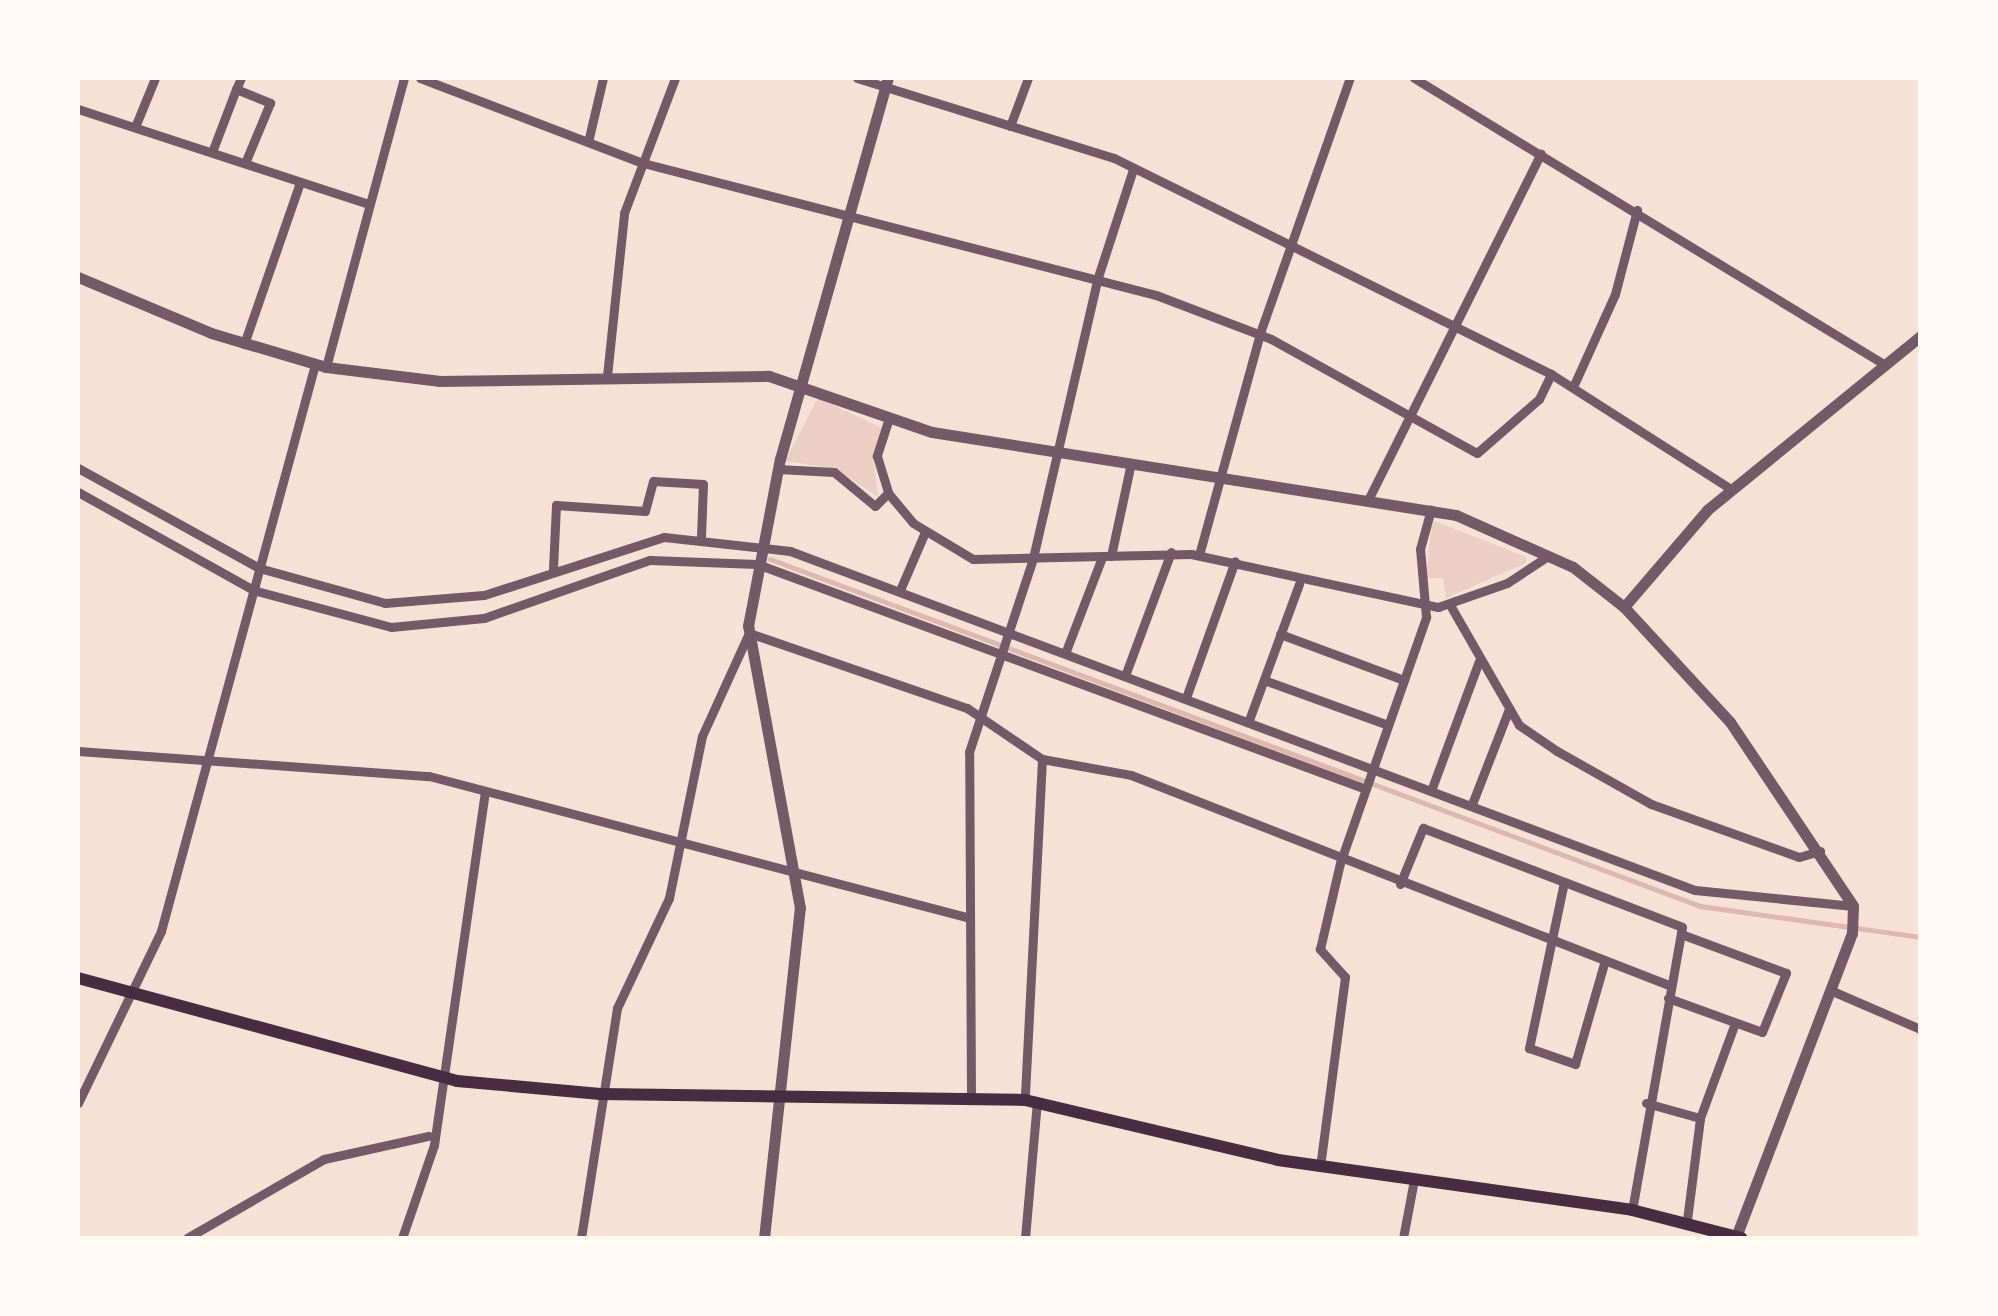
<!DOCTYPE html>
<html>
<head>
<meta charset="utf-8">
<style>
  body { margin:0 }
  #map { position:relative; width:1998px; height:1316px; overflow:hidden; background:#f7e1d7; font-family:Rubik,sans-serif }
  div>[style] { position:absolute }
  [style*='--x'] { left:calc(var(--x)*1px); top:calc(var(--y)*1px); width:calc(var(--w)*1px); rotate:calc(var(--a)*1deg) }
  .green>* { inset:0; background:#ebcfc5 }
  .stream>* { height:5px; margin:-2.5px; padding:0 2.5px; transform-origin:2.5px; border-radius:2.5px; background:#dcb8b0 }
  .minor>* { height:9px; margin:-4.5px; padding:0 4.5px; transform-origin:4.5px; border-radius:4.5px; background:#755966 }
  .tertiary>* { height:11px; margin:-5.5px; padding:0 5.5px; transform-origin:5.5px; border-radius:5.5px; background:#755966 }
  .secondary>* { height:12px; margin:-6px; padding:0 6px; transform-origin:6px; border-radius:6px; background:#4a2c40 }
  span { translate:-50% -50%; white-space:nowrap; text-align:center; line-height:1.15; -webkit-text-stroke:10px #fffaf5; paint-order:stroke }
  .frame { position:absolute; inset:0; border:80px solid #fffaf5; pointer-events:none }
</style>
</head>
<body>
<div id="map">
  <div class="green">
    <i style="clip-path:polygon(818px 398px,882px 428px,873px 456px,878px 497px,836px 469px,785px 461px)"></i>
    <i style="clip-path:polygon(1432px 520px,1526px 557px,1526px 563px,1446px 598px,1443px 578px,1426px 578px)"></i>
  </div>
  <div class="stream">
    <i style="--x:770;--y:559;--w:993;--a:20.46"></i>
    <i style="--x:1700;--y:906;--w:222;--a:8"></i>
  </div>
  <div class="minor">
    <i style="--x:241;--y:78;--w:12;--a:114"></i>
    <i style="--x:236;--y:89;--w:37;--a:22"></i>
    <i style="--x:270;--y:103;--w:65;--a:112.6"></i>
    <i style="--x:420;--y:78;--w:239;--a:20.9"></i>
    <i style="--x:643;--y:163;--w:530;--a:14.43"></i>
    <i style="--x:1156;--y:295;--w:123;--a:20.9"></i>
    <i style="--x:1271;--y:339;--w:235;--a:29"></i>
    <i style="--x:1477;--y:453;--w:82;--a:-41.1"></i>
    <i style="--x:1539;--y:399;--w:28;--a:-64"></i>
    <i style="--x:857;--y:78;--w:269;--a:17.3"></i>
    <i style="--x:1114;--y:158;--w:487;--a:26.3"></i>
    <i style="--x:1551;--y:374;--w:214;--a:32.6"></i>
    <i style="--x:1414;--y:78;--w:548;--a:31.34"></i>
    <i style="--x:78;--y:109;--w:305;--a:18.1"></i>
    <i style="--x:1010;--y:126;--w:51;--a:-69.4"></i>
    <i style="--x:135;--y:127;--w:53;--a:-67.8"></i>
    <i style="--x:588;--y:142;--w:66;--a:-76.8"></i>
    <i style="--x:212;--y:152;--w:67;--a:-69.1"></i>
    <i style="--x:244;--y:344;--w:171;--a:-70.9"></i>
    <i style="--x:326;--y:367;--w:299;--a:-74.9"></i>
    <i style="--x:607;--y:376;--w:164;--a:-84"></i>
    <i style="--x:624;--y:213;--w:144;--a:-69.3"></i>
    <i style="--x:1573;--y:387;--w:102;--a:-65.7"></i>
    <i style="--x:1615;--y:294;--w:87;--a:-75.3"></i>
    <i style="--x:889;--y:418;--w:40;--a:108"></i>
    <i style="--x:877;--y:456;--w:39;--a:73"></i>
    <i style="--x:888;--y:493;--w:39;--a:50"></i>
    <i style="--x:913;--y:523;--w:70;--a:31"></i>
    <i style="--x:973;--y:559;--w:218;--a:-1.3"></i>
    <i style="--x:1191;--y:554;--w:253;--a:12.1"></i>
    <i style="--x:1438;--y:607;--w:73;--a:-19.2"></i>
    <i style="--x:1507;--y:583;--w:49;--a:-33.4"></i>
    <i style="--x:78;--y:468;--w:207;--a:28.9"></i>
    <i style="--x:259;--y:568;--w:131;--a:15.5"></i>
    <i style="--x:385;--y:603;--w:99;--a:-4.6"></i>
    <i style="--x:484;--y:595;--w:189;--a:-17.9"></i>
    <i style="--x:664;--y:537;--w:127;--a:6.3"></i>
    <i style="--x:790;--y:551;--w:966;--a:20.54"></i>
    <i style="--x:1695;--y:890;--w:159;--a:5.8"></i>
    <i style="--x:778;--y:469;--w:56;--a:3.1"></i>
    <i style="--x:834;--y:472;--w:53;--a:39.7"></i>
    <i style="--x:875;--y:506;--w:18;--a:-45"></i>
    <i style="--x:78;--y:492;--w:201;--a:29.2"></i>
    <i style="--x:253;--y:590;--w:143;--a:15"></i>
    <i style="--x:391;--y:627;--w:93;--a:-5.5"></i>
    <i style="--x:484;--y:618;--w:176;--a:-19.3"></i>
    <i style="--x:650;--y:560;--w:107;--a:2.1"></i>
    <i style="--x:757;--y:564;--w:649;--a:20.28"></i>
    <i style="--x:1369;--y:498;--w:385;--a:-63.5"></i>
    <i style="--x:1199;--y:555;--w:230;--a:-74.6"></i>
    <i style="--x:1260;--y:333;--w:270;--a:-70.6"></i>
    <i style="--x:1111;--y:556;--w:95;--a:-77.9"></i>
    <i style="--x:553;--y:569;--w:64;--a:-87.3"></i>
    <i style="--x:556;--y:505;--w:89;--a:3.9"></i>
    <i style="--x:645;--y:511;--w:31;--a:-75"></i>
    <i style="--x:653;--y:481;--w:50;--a:3.4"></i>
    <i style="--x:703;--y:484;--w:53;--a:92.2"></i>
    <i style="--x:900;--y:590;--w:63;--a:-66.7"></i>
    <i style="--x:1450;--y:605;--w:138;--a:60.1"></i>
    <i style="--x:1519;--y:725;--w:46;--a:34.4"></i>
    <i style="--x:1557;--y:751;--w:108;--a:29.4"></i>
    <i style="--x:1651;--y:804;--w:157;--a:19.7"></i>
    <i style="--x:1799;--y:857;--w:22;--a:-16"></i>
    <i style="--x:1280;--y:634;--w:132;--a:20.4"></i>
    <i style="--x:1066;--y:651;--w:101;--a:-69"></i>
    <i style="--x:1126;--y:673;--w:129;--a:-69.6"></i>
    <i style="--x:1264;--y:680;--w:132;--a:19.9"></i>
    <i style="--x:1187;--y:695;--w:142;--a:-70.3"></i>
    <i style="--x:1249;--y:720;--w:145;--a:-69.8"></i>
    <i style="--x:78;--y:751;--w:352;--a:4.1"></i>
    <i style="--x:429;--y:776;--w:555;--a:14.71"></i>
    <i style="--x:1042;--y:759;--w:90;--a:10.2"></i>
    <i style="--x:1131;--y:775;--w:580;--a:21.34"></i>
    <i style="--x:1432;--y:788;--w:135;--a:-69.7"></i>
    <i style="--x:1472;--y:804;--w:102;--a:-68.7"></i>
    <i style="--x:1564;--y:882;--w:170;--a:101.9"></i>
    <i style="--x:1529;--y:1048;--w:49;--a:19.2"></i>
    <i style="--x:1575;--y:1064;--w:108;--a:-73.9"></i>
    <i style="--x:1400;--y:884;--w:61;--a:-67.7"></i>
    <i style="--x:1423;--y:828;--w:277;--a:20.9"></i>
    <i style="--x:1682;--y:927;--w:287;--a:100"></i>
    <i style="--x:1830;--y:990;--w:98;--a:23.4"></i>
    <i style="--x:1668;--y:998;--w:100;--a:19.9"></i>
    <i style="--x:1762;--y:1032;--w:64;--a:-67.9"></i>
    <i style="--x:1786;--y:973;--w:112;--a:-159.6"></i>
    <i style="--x:971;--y:1096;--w:344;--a:-90.3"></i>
    <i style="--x:969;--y:752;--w:204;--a:-71.7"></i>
    <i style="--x:1033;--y:558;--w:288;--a:-77"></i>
    <i style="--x:1098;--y:277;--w:114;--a:-72"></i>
    <i style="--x:78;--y:1103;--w:191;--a:-64.2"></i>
    <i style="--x:161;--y:931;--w:588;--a:-74.8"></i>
    <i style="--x:1646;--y:1103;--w:56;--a:15.5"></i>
    <i style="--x:1320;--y:1167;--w:192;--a:-82.5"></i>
    <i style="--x:1345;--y:977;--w:38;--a:-132"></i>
    <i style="--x:1320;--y:949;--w:88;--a:-76.9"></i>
    <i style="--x:1340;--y:863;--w:261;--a:-70.7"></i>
    <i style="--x:1426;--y:617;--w:68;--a:-95"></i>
    <i style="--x:1420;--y:549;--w:41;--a:-74.6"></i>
    <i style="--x:1687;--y:1220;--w:103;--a:-82.7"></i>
    <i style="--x:1700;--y:1118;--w:101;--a:-69.8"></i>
    <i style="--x:187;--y:1238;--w:158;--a:-30"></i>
    <i style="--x:324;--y:1159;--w:107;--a:-12.5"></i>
    <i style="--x:402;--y:1238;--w:98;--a:-71"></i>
    <i style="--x:434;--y:1145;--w:356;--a:-81.8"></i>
    <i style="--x:581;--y:1238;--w:233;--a:-81.1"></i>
    <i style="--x:617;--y:1008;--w:122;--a:-64.7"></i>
    <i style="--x:669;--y:898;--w:165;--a:-78.5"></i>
    <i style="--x:702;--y:736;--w:113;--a:-65.5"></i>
    <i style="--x:749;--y:633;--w:231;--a:19"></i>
    <i style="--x:967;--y:708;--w:91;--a:34.2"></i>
    <i style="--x:1042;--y:759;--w:341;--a:92.9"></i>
    <i style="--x:1025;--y:1238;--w:137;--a:-85"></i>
    <i style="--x:1403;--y:1238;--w:59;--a:-79.3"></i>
  </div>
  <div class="tertiary">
    <i style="--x:78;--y:277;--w:144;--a:22.8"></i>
    <i style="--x:211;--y:333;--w:120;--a:16.5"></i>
    <i style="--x:326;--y:367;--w:115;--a:7"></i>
    <i style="--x:440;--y:381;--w:329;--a:-0.9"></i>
    <i style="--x:769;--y:376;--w:172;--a:19"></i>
    <i style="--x:932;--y:432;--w:531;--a:9"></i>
    <i style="--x:1456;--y:515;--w:128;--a:24"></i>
    <i style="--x:1573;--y:567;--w:65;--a:38.1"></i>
    <i style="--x:1624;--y:607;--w:156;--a:47.3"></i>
    <i style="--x:1730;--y:722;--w:221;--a:56.2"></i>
    <i style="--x:1853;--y:906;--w:27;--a:92"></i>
    <i style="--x:1852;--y:933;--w:324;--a:110.9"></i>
    <i style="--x:1624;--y:607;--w:128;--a:-49.4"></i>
    <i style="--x:1707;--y:510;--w:275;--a:-39.2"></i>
    <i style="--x:764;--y:1238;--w:332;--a:-83.8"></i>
    <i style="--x:800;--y:908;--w:287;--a:-100.4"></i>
    <i style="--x:748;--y:626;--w:170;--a:-79.2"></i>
    <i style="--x:780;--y:459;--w:396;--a:-74.2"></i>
  </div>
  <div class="secondary">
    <i style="--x:78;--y:978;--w:393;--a:15.2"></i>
    <i style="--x:457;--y:1081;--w:144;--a:5.2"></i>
    <i style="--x:600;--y:1094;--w:425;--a:0.8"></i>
    <i style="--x:1025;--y:1100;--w:260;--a:13.3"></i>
    <i style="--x:1278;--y:1160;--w:358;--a:8"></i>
    <i style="--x:1632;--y:1210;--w:113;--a:14.4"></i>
  </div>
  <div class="frame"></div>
</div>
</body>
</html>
